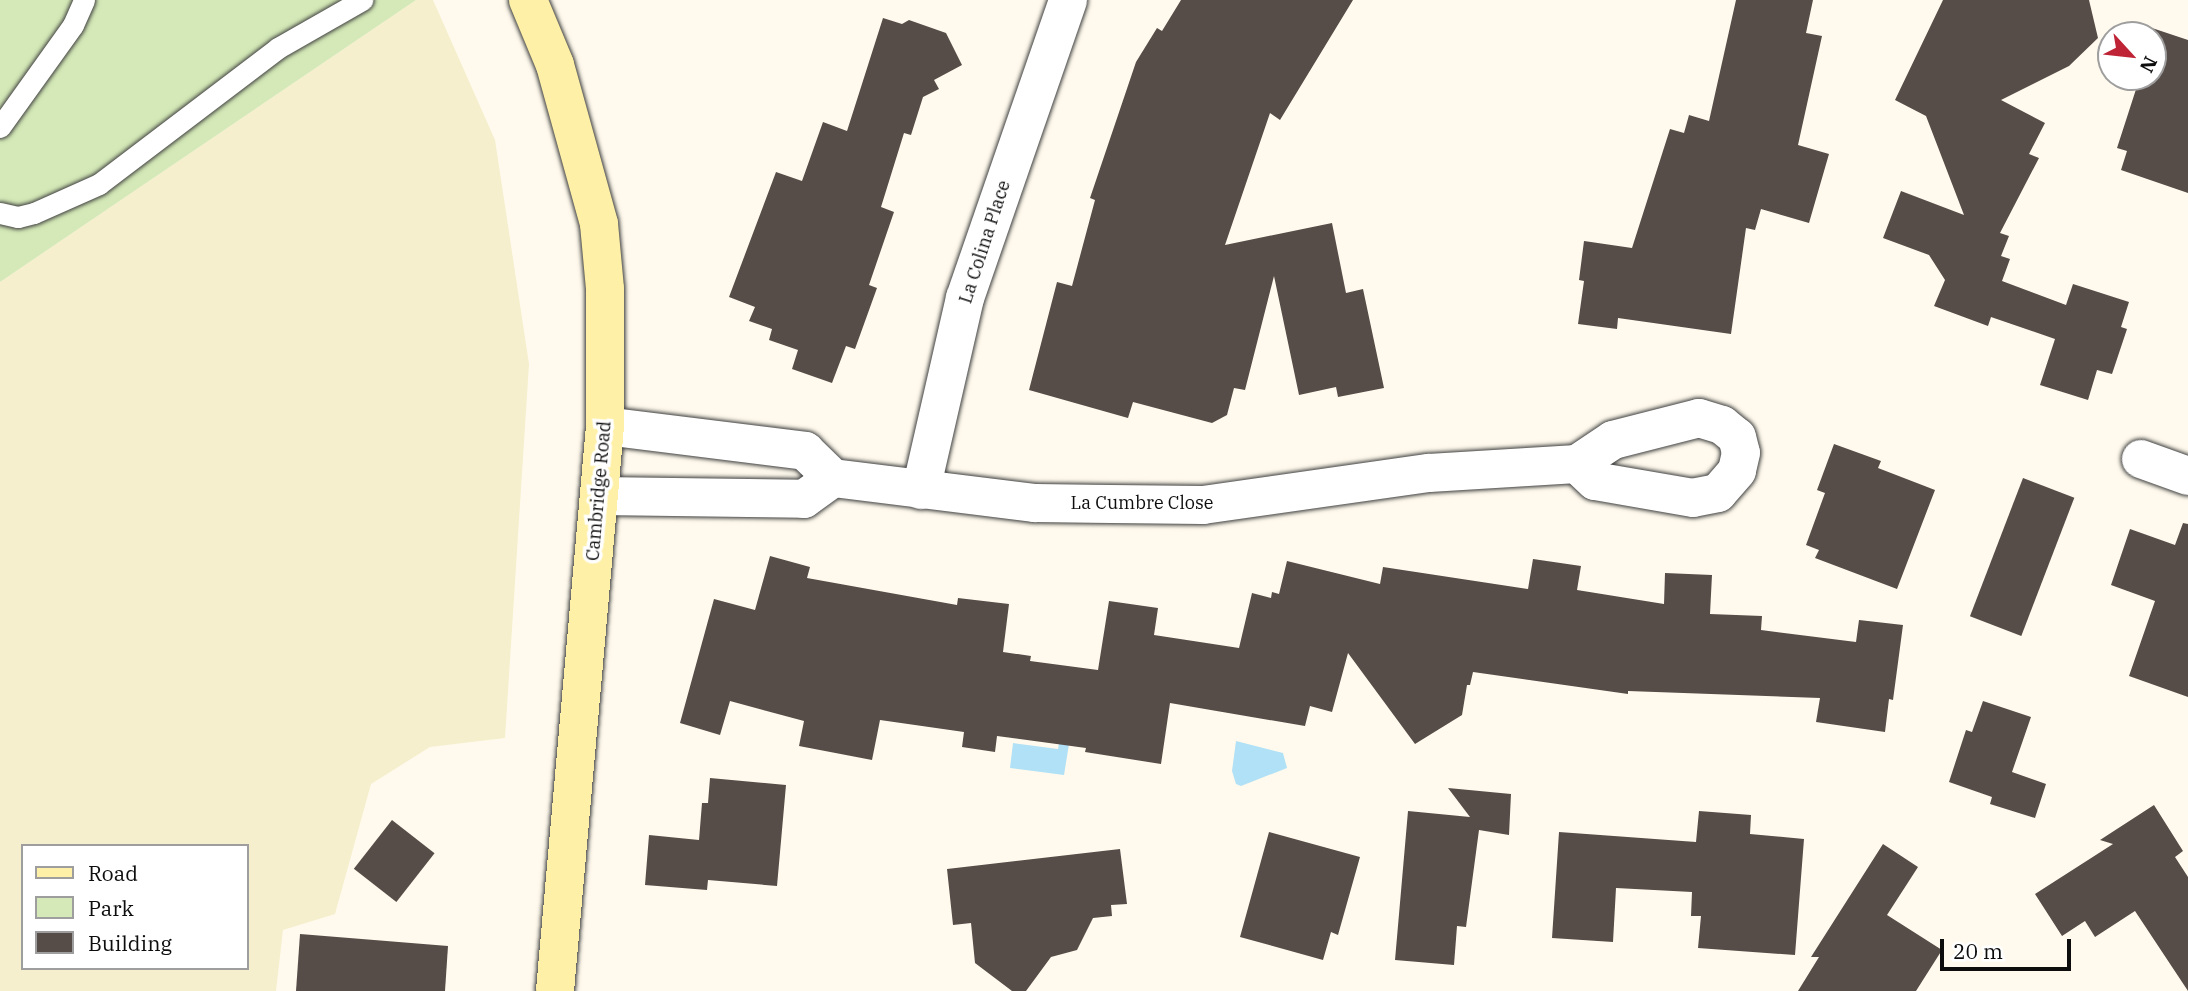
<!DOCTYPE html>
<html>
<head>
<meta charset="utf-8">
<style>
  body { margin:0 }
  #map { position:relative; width:2188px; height:991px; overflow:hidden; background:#fffaed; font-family:"IBM Plex Serif",serif }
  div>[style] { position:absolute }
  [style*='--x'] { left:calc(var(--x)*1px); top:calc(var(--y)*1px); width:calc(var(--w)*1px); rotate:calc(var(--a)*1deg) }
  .farmland>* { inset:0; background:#f5efcd }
  .green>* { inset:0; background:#d4e9b7 }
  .water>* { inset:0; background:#b1e1f6 }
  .building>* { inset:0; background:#564d49; transform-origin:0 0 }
  .roads { filter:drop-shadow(0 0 2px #404040) drop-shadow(0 0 2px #404040) }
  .lane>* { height:21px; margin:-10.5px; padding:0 10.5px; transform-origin:10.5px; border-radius:10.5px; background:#fff }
  .street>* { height:38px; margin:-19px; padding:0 19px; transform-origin:19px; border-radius:19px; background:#fff }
  .secondary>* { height:38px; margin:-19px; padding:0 19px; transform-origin:19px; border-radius:19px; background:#fff0a8 }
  span { translate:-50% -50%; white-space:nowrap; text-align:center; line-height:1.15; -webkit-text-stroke:7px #fff; paint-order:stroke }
  .street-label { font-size:18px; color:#0d0d0d }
  .legend { position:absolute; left:21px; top:844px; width:228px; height:126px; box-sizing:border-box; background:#fff; border:2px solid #9e9e9e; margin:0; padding:9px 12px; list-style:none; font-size:21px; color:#0d0d0d }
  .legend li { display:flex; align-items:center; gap:14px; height:35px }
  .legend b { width:35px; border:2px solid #9e9e9e }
  .north { position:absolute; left:2097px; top:21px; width:70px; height:70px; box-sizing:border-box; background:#fff; border:2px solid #9e9e9e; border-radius:50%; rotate:117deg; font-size:19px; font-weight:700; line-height:28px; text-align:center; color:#0d0d0d }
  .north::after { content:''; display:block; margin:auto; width:24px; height:32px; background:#be2435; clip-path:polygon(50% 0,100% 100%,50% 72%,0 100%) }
  .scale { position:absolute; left:1940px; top:939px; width:131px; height:32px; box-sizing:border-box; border:4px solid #0d0d0d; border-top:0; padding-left:9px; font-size:21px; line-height:24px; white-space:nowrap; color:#0d0d0d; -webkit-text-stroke:5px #fff; paint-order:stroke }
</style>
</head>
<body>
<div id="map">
  <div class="farmland">
    <i style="clip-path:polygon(evenodd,416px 0,433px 0,495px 140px,529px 364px,505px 738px,430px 747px,371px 784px,335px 914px,283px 930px,276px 991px,0 991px,0 282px,416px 0,23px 846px,247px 846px,247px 968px,23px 968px,23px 846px)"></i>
  </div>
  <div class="green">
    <i style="clip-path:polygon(0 0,416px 0,0 282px)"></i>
  </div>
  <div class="water">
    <i style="clip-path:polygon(1236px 741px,1283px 753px,1287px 768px,1241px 786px,1236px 784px,1232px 771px)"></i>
    <i style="clip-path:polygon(1013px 743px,1058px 749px,1059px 743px,1069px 744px,1064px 775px,1010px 768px)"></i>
  </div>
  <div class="building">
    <i style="clip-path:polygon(1181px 0,1353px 0,1280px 120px,1270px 113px,1225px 245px,1332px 223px,1346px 293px,1363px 289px,1384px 388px,1338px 397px,1336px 387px,1299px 395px,1274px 276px,1245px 390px,1234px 388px,1227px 415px,1212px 423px,1133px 402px,1128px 418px,1029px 390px,1057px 282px,1072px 286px,1095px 200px,1090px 198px,1136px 62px,1157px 28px,1162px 31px)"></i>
    <i style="clip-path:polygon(1736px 0,1813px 0,1806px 33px,1822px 36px,1798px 145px,1829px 154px,1809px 223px,1761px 209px,1755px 230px,1746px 228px,1731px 334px,1618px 318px,1617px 329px,1578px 324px,1584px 281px,1579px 280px,1584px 241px,1632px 248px,1670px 129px,1684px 133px,1689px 115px,1709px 121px)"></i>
    <i style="clip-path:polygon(1943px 0,2089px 0,2098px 38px,2069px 66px,2001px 100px,2045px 123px,2029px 154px,2039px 158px,2000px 233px,2009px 236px,2001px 256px,2010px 259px,2002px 281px,2066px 305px,2073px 284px,2129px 302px,2121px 327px,2127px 329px,2112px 374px,2097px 370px,2088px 400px,2040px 385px,2055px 339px,1991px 317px,1988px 326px,1934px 306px,1945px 280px,1929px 255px,1883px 238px,1901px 191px,1964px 215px,1926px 116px,1895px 100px)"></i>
    <i style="clip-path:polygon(883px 18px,902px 24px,909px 20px,946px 33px,962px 65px,934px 80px,939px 89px,923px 97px,911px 135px,904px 133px,881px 207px,894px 212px,869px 285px,877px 288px,855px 349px,846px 346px,832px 383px,792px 369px,798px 350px,769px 340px,772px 329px,749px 321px,755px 307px,729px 297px,776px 172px,802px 181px,823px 122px,847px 131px)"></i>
    <i style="clip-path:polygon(2149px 27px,2188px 40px,2188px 193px,2121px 170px,2127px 151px,2117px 148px,2139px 80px,2132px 77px,2153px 77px,2153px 35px,2146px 35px)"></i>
    <i style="clip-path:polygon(1834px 444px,1881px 461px,1878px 468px,1935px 490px,1897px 589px,1815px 558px,1819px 550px,1806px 545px,1825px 493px,1817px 490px)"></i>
    <i style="left:2023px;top:478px;width:55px;height:148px;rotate:21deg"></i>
    <i style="clip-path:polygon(2183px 523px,2188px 524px,2188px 697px,2129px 676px,2155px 601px,2111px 585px,2130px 529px,2175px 545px)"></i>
    <i style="clip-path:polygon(770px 556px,810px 567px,807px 578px,957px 605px,958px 598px,1009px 604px,1003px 652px,1031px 656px,1030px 661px,1098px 670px,1109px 601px,1158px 608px,1154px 635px,1239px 648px,1252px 593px,1271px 598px,1272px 592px,1279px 594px,1287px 561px,1380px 584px,1383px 567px,1528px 589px,1533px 559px,1581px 566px,1577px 590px,1664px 604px,1665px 573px,1712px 575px,1710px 614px,1762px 616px,1761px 630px,1856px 642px,1859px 620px,1903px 625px,1893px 700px,1889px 699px,1885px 732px,1816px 722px,1820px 698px,1628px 691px,1628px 694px,1473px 672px,1470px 685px,1467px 685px,1462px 715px,1415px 744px,1348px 653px,1332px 712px,1310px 706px,1305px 726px,1170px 703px,1161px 764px,1085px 752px,1086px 748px,997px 736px,995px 752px,962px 747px,964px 732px,880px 720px,872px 760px,799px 746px,804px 721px,730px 701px,720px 735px,680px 723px,714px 599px,755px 610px)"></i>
    <i style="clip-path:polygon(1983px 701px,2031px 717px,2012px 772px,2046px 784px,2035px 818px,1990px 804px,1992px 797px,1949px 782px,1966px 730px,1972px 732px)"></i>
    <i style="clip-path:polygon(710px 778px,786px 785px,777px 886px,708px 880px,707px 890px,645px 885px,649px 835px,699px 840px,702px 803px,708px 803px)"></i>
    <i style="clip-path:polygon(1448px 788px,1511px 794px,1509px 835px,1479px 830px,1466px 927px,1457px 926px,1454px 965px,1395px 960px,1408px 811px,1470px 817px)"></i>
    <i style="clip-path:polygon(2154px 805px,2183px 851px,2175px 857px,2188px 877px,2188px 991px,2135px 911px,2095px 937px,2085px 921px,2062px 936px,2035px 894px,2113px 844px,2100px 840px)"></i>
    <i style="clip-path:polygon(1699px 811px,1751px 815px,1750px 834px,1804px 839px,1795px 955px,1698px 948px,1701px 916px,1691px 916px,1692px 892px,1616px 888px,1613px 942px,1552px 938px,1559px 832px,1696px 842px)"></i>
    <i style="left:392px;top:820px;width:54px;height:62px;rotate:38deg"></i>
    <i style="clip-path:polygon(1269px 832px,1360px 857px,1338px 935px,1331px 932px,1323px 960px,1240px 937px)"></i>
    <i style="clip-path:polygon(1883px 844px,1918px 867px,1887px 915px,1942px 950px,1916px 991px,1798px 991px,1819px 957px,1811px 957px)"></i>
    <i style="clip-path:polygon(1120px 849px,1127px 904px,1111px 905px,1112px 916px,1093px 918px,1077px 950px,1051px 957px,1026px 991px,1012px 991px,975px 963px,971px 923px,953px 925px,947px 869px)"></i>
    <i style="clip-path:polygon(300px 934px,448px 946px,445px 991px,296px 991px)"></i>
  </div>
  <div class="roads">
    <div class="lane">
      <i style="--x:0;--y:127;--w:125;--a:-54.4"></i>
      <i style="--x:73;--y:25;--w:27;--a:-66"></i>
      <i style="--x:0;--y:213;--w:18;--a:13"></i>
      <i style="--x:18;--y:217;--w:16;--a:-14"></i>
      <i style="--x:34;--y:213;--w:71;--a:-24"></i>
      <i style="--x:99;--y:184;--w:225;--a:-37.2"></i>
      <i style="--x:278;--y:48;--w:97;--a:-29.7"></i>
    </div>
    <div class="street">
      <i style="--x:605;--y:426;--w:202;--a:7.1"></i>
      <i style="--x:805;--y:451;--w:39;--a:44"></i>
      <i style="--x:833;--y:478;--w:204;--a:7.1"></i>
      <i style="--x:1035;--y:503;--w:168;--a:0.7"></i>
      <i style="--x:1203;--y:505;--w:228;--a:-8.1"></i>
      <i style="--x:1429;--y:473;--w:148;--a:-3.5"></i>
      <i style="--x:1577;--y:464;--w:43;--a:-33.7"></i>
      <i style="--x:1613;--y:440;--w:89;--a:-14.3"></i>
      <i style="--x:1699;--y:418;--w:24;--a:17"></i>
      <i style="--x:1722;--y:425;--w:19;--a:39"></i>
      <i style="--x:1737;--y:437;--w:16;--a:76"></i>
      <i style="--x:1741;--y:453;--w:18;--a:103"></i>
      <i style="--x:1737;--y:471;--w:29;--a:131"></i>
      <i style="--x:1718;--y:493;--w:25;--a:169"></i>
      <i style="--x:1693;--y:498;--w:99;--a:-170.2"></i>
      <i style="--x:1595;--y:481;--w:25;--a:-137"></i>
      <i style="--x:2141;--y:459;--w:50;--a:19.9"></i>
      <i style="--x:921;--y:490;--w:197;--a:-77.1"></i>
      <i style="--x:965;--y:298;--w:315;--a:-70.9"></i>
      <i style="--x:599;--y:496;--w:205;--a:0.8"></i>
      <i style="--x:804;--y:499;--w:36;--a:-36"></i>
    </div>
    <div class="secondary">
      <i style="--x:528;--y:0;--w:70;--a:67.4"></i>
      <i style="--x:555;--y:65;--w:165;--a:74.5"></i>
      <i style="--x:599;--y:224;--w:65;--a:84.7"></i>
      <i style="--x:605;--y:289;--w:137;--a:90"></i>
      <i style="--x:605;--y:426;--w:567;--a:95.06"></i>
    </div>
  </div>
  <div class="street-label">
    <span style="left:985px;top:242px;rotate:-72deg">La Colina Place</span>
    <span style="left:599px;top:491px;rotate:-85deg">Cambridge Road</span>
    <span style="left:1142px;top:503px">La Cumbre Close</span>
  </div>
  <ul class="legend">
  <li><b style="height:9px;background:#fff0a8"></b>Road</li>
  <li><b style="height:19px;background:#d4e9b7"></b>Park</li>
  <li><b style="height:19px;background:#564d49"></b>Building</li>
  </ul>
  <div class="north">N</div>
  <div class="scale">20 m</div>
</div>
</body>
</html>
